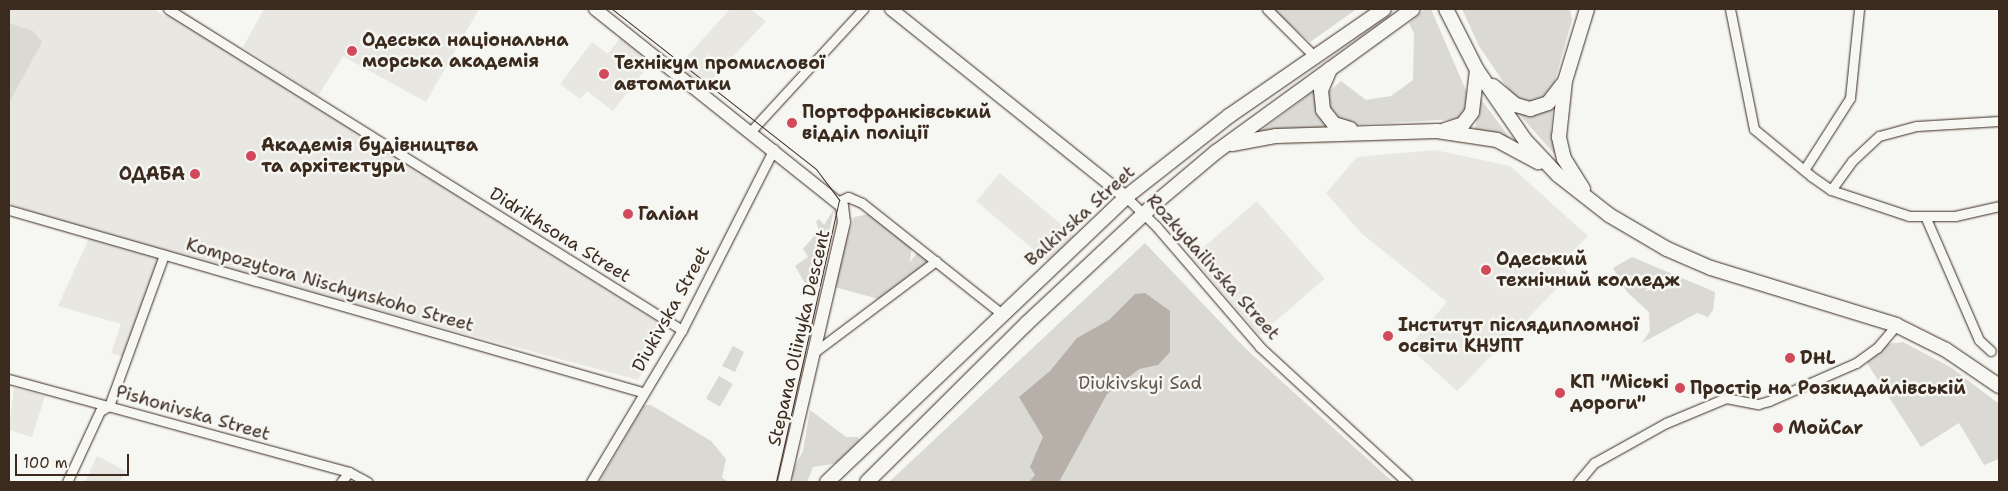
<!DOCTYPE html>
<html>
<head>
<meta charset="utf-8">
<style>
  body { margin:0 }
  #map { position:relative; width:2008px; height:491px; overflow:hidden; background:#f6f6f2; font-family:"Shantell Sans",sans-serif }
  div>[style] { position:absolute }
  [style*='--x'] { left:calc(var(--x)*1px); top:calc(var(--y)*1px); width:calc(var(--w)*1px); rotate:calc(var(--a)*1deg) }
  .built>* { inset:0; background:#e8e7e2; transform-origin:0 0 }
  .green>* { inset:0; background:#dad9d3; transform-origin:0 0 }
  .water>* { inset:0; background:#b6b0a9 }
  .roads { filter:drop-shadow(0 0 1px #3b2a1e) drop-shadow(0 0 1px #3b2a1e) }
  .street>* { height:9px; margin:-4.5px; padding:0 4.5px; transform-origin:4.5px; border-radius:4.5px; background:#f6f6f2 }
  .secondary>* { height:12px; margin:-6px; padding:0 6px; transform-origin:6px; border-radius:6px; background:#f6f6f2 }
  .primary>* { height:14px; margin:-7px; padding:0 7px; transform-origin:7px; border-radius:7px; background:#f6f6f2 }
  .tram>* { height:1px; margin:-0.5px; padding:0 0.5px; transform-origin:0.5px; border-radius:0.5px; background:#3b2a1e }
  .dots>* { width:14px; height:14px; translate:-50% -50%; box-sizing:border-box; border:2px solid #f6f6f2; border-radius:50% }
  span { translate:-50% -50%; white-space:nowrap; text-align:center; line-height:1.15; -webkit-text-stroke:5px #f6f6f2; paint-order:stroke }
  .poi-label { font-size:18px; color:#3b2a1e; font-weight:700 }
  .left { translate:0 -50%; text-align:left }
  .right { translate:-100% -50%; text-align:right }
  .street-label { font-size:18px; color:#3b2a1e }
  .park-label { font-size:18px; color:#63564b }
  .frame { position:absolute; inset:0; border:10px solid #3b2a1e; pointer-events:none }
  .scale { position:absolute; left:15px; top:454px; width:114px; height:22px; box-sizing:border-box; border:2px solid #3b2a1e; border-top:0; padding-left:6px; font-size:15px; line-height:18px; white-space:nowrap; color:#3b2a1e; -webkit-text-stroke:4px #f6f6f2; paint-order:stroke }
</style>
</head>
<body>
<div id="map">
  <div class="built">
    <i style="clip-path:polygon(9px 9px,154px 9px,165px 17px,170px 9px,180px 9px,432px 180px,668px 328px,638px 380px,108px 238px,9px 204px)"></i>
    <i style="clip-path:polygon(264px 9px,479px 9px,426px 102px,343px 56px,318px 96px,243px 47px)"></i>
    <i style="clip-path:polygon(730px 9px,750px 9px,766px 21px,701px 91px,675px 70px)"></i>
    <i style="clip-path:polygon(624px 33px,655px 57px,613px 111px,587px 91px,580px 99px,560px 84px,592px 42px,608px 54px)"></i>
    <i style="clip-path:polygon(1435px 150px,1510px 166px,1588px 236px,1561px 263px,1569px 276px,1457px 391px,1409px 347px,1447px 302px,1361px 233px,1326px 193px,1357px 157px)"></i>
    <i style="left:1000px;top:173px;width:102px;height:37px;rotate:40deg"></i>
    <i style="left:1257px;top:201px;width:103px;height:86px;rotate:49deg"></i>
    <i style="clip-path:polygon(91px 234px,164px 255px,127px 358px,111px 353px,121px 324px,58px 306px)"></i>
    <i style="clip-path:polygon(14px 388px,45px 396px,32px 437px,9px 430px)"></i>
    <i style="clip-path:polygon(97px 456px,126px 471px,120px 482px,85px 482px)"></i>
  </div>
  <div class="green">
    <i style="clip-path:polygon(1272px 9px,1357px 9px,1310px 42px)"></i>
    <i style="clip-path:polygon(1425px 9px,1431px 9px,1467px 93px,1466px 108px,1459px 119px,1351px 125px,1329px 112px,1327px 93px,1341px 81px,1366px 100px,1391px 96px,1413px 80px,1414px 33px,1409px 23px)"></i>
    <i style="clip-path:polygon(1462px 9px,1570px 9px,1572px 20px,1552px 91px,1539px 101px,1523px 103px,1511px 93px,1479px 46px)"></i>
    <i style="clip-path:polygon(9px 23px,33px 31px,42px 42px,9px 103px)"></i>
    <i style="clip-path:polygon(1315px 90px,1318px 113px,1331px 129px,1258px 133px)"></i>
    <i style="clip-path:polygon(1480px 98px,1510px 138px,1475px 130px)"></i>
    <i style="clip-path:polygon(1553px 106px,1551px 129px,1556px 156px,1518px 113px)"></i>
    <i style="clip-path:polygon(834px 209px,818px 287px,806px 285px,795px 266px,808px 257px,803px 249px,819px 230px,816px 222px,819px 219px,824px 225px)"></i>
    <i style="clip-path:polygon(870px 214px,912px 245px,910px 262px,917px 253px,931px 260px,882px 300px,831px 286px,854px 217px)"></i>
    <i style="clip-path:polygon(1145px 243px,1245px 348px,1393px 482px,889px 482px)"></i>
    <i style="clip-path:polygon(1632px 257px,1715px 292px,1713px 310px,1708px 317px,1697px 313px,1642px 343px,1650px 331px,1649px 312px,1627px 292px,1613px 268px)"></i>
    <i style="clip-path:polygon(1903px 342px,1952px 368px,1999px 404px,1999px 459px,1984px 465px,1959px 423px,1921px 447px,1867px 363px,1887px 344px)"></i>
    <i style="clip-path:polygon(733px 346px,744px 352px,735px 372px,722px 366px)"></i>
    <i style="left:719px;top:376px;width:16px;height:26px;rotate:30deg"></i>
    <i style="clip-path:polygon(644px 405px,651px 405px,711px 441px,726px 459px,722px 478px,729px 482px,599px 482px)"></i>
    <i style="clip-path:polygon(810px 410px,846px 437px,858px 437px,860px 441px,839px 463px,813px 467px,807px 482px,793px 482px,791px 474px,803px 451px)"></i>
  </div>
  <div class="water">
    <i style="clip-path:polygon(1145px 293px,1170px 311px,1170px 352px,1158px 365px,1139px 369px,1107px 394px,1059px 482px,1029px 482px,1035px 475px,1030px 467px,1043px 437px,1019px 397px,1050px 371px,1077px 338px,1109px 320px,1135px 294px)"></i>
  </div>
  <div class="roads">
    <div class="street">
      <i style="--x:168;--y:9;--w:606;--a:31.99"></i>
      <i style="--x:1267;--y:9;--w:66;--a:45"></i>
      <i style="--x:1730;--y:9;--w:122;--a:78.7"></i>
      <i style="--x:1754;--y:129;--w:74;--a:39.5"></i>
      <i style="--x:1811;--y:176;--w:24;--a:35"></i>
      <i style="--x:1831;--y:190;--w:82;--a:18.4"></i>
      <i style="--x:1909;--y:216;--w:46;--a:0"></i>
      <i style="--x:1955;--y:216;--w:45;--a:-12.8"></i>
      <i style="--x:751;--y:131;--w:166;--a:-47.4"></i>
      <i style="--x:1804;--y:170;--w:85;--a:-57.4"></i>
      <i style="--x:1850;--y:98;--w:89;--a:-84.2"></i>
      <i style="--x:1831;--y:190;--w:36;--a:-54"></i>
      <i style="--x:1852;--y:161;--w:37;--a:-43"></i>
      <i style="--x:1879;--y:136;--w:39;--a:-15"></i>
      <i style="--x:1917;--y:126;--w:82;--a:-3.5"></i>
      <i style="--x:1126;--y:197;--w:42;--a:44"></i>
      <i style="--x:1156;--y:226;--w:160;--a:49.3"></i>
      <i style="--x:1260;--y:347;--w:200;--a:42.6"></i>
      <i style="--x:839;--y:201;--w:10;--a:-24"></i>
      <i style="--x:848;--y:197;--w:15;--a:23"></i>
      <i style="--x:862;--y:203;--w:177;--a:38.4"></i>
      <i style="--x:9;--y:210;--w:659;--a:16.04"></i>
      <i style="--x:1925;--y:216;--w:135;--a:66.5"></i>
      <i style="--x:1979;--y:340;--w:16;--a:43"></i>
      <i style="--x:812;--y:354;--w:155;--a:-36.9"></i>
      <i style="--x:9;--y:379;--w:352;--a:15.3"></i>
      <i style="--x:349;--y:472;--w:21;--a:28"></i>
      <i style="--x:67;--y:482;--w:78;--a:-65.1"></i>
      <i style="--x:100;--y:411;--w:10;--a:-29"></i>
      <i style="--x:109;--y:406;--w:161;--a:-70"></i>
      <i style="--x:341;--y:482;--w:13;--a:-51"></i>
      <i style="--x:591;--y:482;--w:177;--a:-59.1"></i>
      <i style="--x:682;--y:330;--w:203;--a:-63.1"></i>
      <i style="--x:1578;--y:482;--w:25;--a:-50"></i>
      <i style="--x:1594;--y:463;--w:82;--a:-29.1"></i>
      <i style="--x:1666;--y:423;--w:65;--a:-22.6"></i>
      <i style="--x:1726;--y:398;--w:33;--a:11"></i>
      <i style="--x:1758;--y:404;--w:11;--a:-15"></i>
      <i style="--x:1769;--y:401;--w:95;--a:-23.6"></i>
      <i style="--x:1856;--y:363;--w:26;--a:-36"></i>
      <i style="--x:1877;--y:348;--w:30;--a:-50"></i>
    </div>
    <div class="secondary">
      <i style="--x:595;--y:9;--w:316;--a:38.6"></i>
      <i style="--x:842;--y:206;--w:16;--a:83"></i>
      <i style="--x:844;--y:222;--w:267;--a:103"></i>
      <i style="--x:891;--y:9;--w:301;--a:38.7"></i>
    </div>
    <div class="primary">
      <i style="--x:1446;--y:9;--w:68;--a:63.1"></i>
      <i style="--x:1477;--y:70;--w:85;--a:55.6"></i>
      <i style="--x:1525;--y:140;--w:48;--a:46.7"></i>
      <i style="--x:1558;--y:175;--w:65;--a:38.1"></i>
      <i style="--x:1609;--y:215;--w:67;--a:30.4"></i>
      <i style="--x:1667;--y:249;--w:48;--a:23.4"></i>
      <i style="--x:1711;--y:268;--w:194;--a:17.1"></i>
      <i style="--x:1896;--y:325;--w:56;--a:26.6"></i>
      <i style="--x:1946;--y:350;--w:64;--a:34.2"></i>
      <i style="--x:1330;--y:69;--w:23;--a:113"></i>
      <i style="--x:1321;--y:90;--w:20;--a:84"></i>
      <i style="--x:1323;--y:110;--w:18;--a:52"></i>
      <i style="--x:1334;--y:124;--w:17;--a:17"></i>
      <i style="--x:1493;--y:86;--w:30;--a:40"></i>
      <i style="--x:1516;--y:105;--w:15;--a:16"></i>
      <i style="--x:1530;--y:109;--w:19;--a:-18"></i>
      <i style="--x:1548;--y:103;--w:24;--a:-52"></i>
      <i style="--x:1445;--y:130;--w:19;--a:-18"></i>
      <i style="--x:1463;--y:124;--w:15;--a:-53"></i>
      <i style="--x:1472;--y:112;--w:42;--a:-83.2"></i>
      <i style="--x:1232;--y:144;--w:45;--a:-10.3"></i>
      <i style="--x:1276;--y:136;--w:161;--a:-1.8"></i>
      <i style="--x:1437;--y:131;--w:61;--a:8.5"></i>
      <i style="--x:1497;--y:140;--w:47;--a:28.2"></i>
      <i style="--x:1583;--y:189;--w:36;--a:-122"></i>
      <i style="--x:1564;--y:159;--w:23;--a:-103"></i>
      <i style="--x:1559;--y:137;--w:56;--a:-83.9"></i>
      <i style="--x:1565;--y:81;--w:75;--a:-73"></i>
      <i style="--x:827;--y:482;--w:413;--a:-43.6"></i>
      <i style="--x:1126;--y:197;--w:131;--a:-38.2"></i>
      <i style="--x:1229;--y:116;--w:188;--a:-34.6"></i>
      <i style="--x:867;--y:482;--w:226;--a:-44.8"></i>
      <i style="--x:1027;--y:323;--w:180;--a:-43"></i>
      <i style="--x:1159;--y:200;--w:75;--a:-40.1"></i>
      <i style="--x:1216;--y:152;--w:243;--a:-36"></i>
    </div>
  </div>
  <div class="tram">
    <i style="--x:612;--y:9;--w:259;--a:38.1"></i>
    <i style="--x:816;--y:169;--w:39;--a:53"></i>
    <i style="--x:839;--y:200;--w:289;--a:102.6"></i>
  </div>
  <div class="dots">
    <i style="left:352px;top:51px;background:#d1495b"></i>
    <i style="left:604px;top:74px;background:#d1495b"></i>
    <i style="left:792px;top:123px;background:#d1495b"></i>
    <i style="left:251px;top:156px;background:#d1495b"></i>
    <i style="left:195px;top:174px;background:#d1495b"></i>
    <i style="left:628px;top:214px;background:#d1495b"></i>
    <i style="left:1486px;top:270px;background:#d1495b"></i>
    <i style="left:1388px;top:336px;background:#d1495b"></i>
    <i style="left:1790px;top:358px;background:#d1495b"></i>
    <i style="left:1680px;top:388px;background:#d1495b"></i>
    <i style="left:1560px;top:393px;background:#d1495b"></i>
    <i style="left:1778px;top:428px;background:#d1495b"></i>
  </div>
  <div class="poi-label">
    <span class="left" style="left:362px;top:51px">Одеська національна<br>морська академія</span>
    <span class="left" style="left:614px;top:74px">Технікум промислової<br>автоматики</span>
    <span class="left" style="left:802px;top:123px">Портофранківський<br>відділ поліції</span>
    <span class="left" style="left:261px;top:156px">Академія будівництва<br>та архітектури</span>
    <span class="right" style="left:185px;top:174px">ОДАБА</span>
    <span class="left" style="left:638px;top:214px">Галіан</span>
    <span class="left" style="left:1496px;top:270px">Одеський<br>технічний колледж</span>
    <span class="left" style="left:1398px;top:336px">Інститут післядипломної<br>освіти КНУПТ</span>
    <span class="left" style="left:1800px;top:358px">DHL</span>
    <span class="left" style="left:1570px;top:393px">КП "Міські<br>дороги"</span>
    <span class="left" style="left:1690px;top:388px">Простір на Розкидайлівській</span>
    <span class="left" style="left:1788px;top:428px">МойCar</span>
  </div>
  <div class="street-label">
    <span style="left:1080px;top:216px;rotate:-42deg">Balkivska Street</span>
    <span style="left:560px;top:235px;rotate:32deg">Didrikhsona Street</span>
    <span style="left:1213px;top:267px;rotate:48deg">Rozkydailivska Street</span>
    <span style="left:330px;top:285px;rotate:16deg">Kompozytora Nischynskoho Street</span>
    <span style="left:671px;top:309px;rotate:-61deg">Diukivska Street</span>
    <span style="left:799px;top:338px;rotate:-77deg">Stepana Oliinyka Descent</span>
    <span style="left:193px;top:413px;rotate:16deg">Pishonivska Street</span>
  </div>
  <div class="park-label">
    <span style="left:1140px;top:383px">Diukivskyi Sad</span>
  </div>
  <div class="frame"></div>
  <div class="scale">100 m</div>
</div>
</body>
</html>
